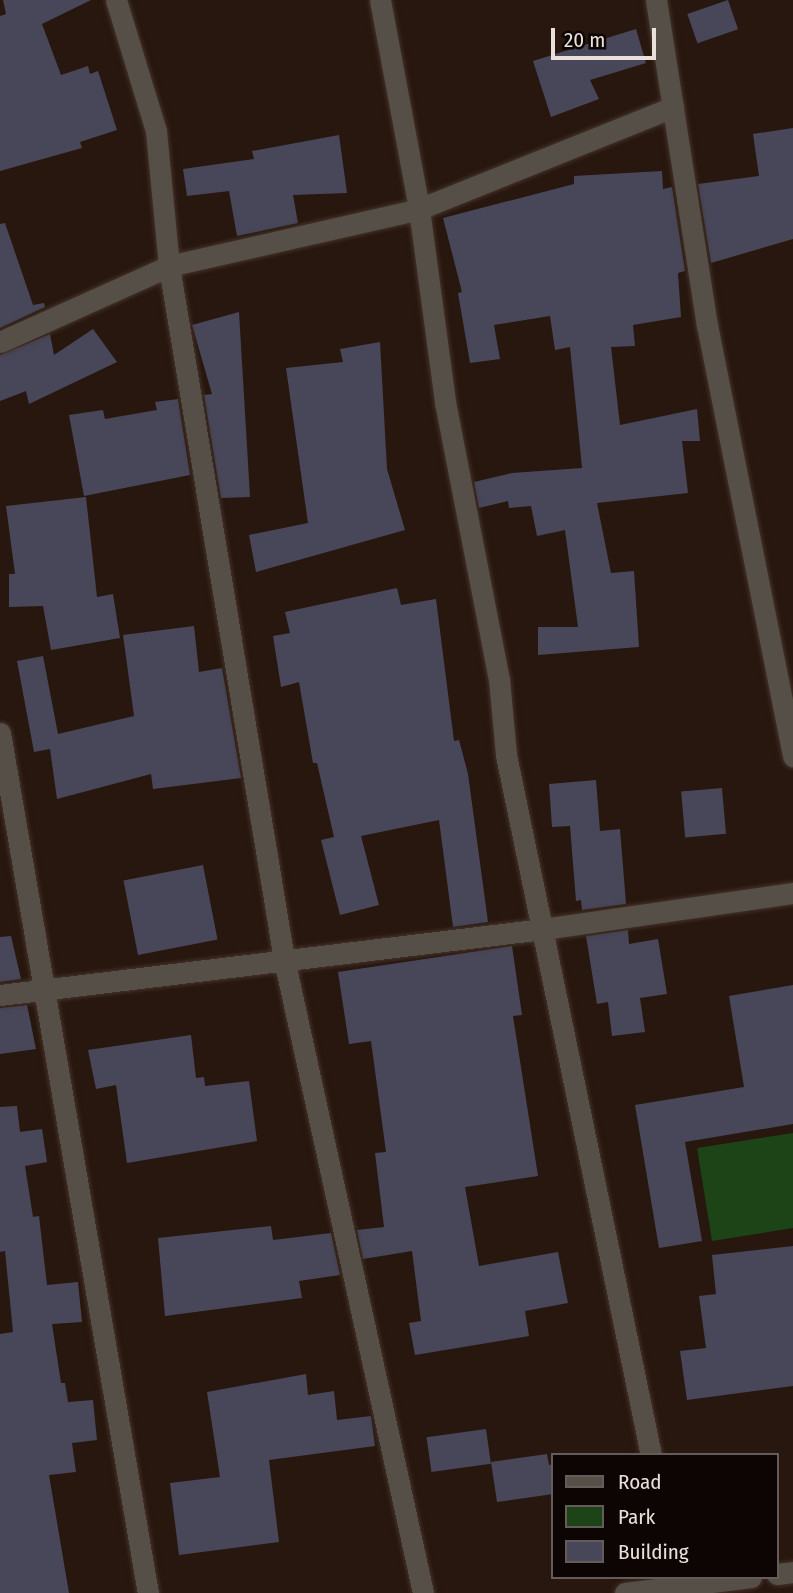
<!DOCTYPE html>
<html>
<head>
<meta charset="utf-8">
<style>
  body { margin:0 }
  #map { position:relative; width:793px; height:1593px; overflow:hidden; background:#28170e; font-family:"Fira Sans Condensed",sans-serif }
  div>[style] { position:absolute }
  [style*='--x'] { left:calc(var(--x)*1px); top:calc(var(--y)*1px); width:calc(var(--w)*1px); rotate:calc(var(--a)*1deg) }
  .green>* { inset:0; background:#1c4416 }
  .building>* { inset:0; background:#48475a; transform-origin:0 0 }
  .roads { filter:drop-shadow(0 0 2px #43332a) drop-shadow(0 0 2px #43332a) }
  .street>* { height:21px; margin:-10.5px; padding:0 10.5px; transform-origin:10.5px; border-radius:10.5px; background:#554f48 }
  span { translate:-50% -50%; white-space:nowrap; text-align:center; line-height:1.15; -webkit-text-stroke:5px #0c0503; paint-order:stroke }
  .legend { position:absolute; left:551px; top:1453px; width:228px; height:126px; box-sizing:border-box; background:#0c0503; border:2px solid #655c59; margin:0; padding:9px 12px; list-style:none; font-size:21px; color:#ebdfd9 }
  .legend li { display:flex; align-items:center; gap:14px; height:35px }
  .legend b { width:35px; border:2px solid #655c59 }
  .scale { position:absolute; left:551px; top:28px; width:105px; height:32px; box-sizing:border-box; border:4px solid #ebdfd9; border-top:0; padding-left:9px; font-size:21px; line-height:24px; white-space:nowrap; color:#ebdfd9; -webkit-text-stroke:5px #0c0503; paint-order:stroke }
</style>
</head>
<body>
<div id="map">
  <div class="green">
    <i style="clip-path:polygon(793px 1133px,793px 1228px,712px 1241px,697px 1148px)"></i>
  </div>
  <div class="building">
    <i style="clip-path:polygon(3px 0,91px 0,42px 24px,61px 75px,88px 66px,90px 74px,98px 71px,117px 130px,80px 142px,82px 148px,0 171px,0 16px,6px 14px)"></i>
    <i style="left:728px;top:0;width:31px;height:43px;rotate:71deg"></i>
    <i style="clip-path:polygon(636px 29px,646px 63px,590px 80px,599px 99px,551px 117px,533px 61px)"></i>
    <i style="clip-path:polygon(793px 128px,793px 239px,711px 263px,698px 184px,759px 176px,753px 134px)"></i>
    <i style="clip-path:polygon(339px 135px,347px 193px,293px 195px,298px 223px,237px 236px,229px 191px,187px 196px,183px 169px,254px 159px,252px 151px)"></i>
    <i style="clip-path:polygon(662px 171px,663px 189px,672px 187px,685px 271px,678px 273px,681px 317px,633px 325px,635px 346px,611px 347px,620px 425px,697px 409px,700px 441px,682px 441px,688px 493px,597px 503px,611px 573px,634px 571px,639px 647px,538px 655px,538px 627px,578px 627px,565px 530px,537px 536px,531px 506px,509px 508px,508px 501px,479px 508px,474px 482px,512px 473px,582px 468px,570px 347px,555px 350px,550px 316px,494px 325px,500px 359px,470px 363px,458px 293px,462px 292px,443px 218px,574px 184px,574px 176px)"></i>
    <i style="clip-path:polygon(5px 223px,33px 305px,44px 303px,45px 307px,0 328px,0 224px)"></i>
    <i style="clip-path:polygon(239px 312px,250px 497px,221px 498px,204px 395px,212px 394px,192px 325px)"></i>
    <i style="clip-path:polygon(93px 329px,117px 362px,29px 404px,26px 391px,0 401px,0 355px,50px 334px,54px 355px)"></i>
    <i style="clip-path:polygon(380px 342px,387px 469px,405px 530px,256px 572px,249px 535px,308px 523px,286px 368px,343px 362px,340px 349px)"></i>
    <i style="clip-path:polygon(178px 399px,190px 475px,84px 496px,69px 415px,103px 410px,105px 419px,157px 410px,155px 402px)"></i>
    <i style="clip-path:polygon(86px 497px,97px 597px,113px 594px,120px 638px,51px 650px,43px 606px,9px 607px,9px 574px,15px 574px,6px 506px)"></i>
    <i style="clip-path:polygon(397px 588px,401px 605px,436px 599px,454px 741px,459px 740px,468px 774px,488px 922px,453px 927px,439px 820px,361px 836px,379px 905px,340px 915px,321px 840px,334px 837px,317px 763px,313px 763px,299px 682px,281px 687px,273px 636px,290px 633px,285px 612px)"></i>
    <i style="clip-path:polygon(194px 626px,199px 672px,222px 668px,241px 778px,153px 789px,151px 774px,57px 799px,50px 749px,34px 752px,17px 661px,43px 656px,58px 734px,134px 716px,123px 635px)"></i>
    <i style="clip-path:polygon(596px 780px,600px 831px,620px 829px,626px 904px,582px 910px,581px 900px,576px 901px,570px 826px,552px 827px,549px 784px)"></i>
    <i style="left:722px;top:788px;width:46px;height:41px;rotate:85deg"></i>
    <i style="left:203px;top:865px;width:76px;height:81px;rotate:79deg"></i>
    <i style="clip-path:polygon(628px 930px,629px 944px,658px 939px,667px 994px,640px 998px,645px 1032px,612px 1036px,608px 1002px,597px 1004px,586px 936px)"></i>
    <i style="clip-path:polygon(11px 936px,21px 979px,0 982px,0 937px)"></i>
    <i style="clip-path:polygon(512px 946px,522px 1015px,513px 1016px,538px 1176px,465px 1187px,479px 1266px,558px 1252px,568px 1303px,525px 1311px,529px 1336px,415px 1355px,409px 1323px,421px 1321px,412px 1251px,363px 1259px,357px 1230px,384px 1227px,375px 1153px,386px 1152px,371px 1041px,349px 1044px,338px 972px)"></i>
    <i style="clip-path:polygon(793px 985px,793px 1124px,685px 1142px,702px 1241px,659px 1248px,635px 1105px,744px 1087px,729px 996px)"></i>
    <i style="clip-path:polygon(27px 1005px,36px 1049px,0 1054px,0 1008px)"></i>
    <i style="clip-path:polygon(191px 1035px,196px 1078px,204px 1077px,205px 1086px,249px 1081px,257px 1141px,127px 1163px,116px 1085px,96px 1089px,88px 1050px)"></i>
    <i style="clip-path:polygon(17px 1106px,20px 1132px,42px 1129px,47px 1162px,25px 1166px,33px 1217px,39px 1216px,47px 1285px,78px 1282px,82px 1322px,52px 1324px,61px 1383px,65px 1383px,68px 1402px,93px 1400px,97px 1440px,72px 1443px,76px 1472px,49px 1475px,69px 1593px,0 1593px,0 1334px,13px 1332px,5px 1251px,0 1252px,0 1107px)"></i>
    <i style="clip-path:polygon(271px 1226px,273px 1240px,331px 1233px,340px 1275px,299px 1281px,302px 1298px,165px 1316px,158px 1238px)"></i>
    <i style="clip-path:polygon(793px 1246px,793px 1386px,687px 1400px,680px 1351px,706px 1348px,699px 1296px,716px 1294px,712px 1255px)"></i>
    <i style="clip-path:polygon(306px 1374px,308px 1395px,334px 1391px,337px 1420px,371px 1416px,375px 1446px,269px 1460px,279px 1542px,179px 1555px,170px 1483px,220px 1477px,207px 1392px)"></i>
    <i style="left:486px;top:1429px;width:35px;height:60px;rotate:82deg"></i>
    <i style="clip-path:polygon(547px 1454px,549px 1465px,553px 1464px,553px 1494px,497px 1502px,491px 1462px)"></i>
  </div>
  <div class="roads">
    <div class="street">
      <i style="--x:116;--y:0;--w:137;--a:73"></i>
      <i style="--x:156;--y:131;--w:136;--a:84.5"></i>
      <i style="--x:169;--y:266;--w:702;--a:80.58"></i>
      <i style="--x:284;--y:959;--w:649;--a:77.63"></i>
      <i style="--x:380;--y:0;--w:213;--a:79.4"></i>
      <i style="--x:419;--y:209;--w:195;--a:82.3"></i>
      <i style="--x:445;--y:402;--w:282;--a:79"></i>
      <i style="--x:499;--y:679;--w:76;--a:84.7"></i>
      <i style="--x:506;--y:755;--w:715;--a:78.3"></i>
      <i style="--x:656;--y:0;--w:329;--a:81.1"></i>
      <i style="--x:707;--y:325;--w:440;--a:78.7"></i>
      <i style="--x:0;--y:342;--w:185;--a:-24.2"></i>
      <i style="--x:169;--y:266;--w:256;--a:-12.8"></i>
      <i style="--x:419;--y:209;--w:274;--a:-21.9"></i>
      <i style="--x:0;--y:733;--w:873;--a:80.24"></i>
      <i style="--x:0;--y:995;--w:547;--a:-6.93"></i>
      <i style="--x:543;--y:929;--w:253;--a:-8.2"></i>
      <i style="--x:777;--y:1574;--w:16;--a:-7"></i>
      <i style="--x:625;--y:1593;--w:127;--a:-7.2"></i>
    </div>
  </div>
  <ul class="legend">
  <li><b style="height:9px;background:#554f48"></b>Road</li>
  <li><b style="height:19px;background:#1c4416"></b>Park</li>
  <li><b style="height:19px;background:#48475a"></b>Building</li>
  </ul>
  <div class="scale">20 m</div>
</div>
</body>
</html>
